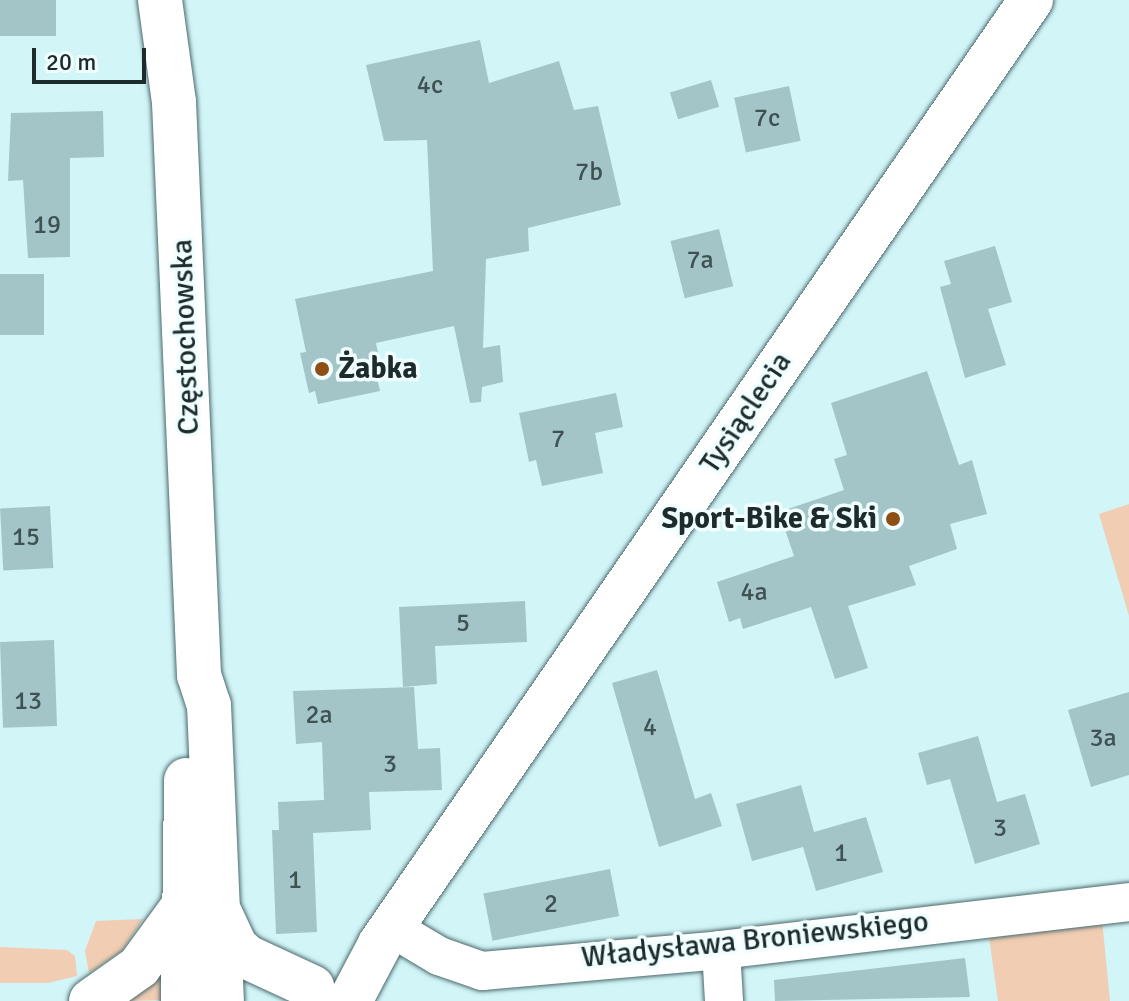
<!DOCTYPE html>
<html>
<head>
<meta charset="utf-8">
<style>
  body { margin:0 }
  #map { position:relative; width:1129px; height:1001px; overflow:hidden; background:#d2f5f8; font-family:Signika,sans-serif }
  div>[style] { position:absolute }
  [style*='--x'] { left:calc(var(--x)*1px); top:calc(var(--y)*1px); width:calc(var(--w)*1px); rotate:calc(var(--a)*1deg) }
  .green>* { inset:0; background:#f0cdb3 }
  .building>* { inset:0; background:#a3c5c8; transform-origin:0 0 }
  .roads { filter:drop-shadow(0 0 2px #4b6a6c) drop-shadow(0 0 2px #4b6a6c) }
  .street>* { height:38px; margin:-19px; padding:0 19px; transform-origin:19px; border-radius:19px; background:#fff }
  .secondary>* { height:44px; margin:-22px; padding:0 22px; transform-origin:22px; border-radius:22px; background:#fff }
  .dots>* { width:22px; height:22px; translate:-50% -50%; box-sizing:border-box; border:4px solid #f0feff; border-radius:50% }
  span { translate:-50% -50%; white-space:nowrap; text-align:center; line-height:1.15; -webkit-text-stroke:7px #f0feff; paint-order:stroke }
  .number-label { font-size:26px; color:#3f5253 }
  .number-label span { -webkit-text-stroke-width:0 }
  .street-label { font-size:30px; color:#1e2b2c }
  .poi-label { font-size:30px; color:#1e2b2c; font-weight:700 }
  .left { translate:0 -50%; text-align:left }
  .right { translate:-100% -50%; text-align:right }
  .scale { position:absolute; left:32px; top:48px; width:114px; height:36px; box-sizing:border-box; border:4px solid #1e2b2c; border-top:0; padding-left:10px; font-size:24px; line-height:28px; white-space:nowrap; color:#1e2b2c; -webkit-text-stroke:6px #f0feff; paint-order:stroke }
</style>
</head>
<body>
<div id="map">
  <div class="green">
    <i style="clip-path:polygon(1129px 504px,1129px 616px,1099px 514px)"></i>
    <i style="clip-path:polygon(986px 916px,1102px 920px,1110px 1001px,998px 1001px)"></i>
    <i style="clip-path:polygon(143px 919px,122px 951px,89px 973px,85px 951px,96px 921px)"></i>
    <i style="clip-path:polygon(0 947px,67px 950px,75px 956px,77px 976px,48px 983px,0 983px)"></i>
    <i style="clip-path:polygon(171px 950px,173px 1000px,122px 1001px)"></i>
  </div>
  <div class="building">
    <i style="left:0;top:0;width:56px;height:36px"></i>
    <i style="clip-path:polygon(480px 40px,489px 83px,559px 61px,574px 110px,598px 106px,621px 205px,528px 228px,529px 251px,486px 259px,483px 348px,500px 345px,503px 382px,482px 387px,481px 402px,470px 403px,454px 326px,376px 343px,383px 376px,377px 378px,380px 391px,318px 404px,315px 391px,309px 393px,300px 353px,306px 352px,295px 299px,433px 271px,427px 140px,384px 141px,366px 65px)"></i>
    <i style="left:711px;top:80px;width:28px;height:43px;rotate:73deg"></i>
    <i style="left:789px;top:86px;width:56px;height:56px;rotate:78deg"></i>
    <i style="clip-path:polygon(103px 111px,104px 157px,70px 158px,70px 257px,28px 258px,23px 180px,8px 181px,11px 113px)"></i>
    <i style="left:719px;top:229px;width:59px;height:50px;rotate:76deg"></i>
    <i style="clip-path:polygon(995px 246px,1012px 302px,988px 309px,1006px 365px,965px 378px,940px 287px,951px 284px,944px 261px)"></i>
    <i style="left:44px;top:274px;width:61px;height:44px;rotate:90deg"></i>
    <i style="clip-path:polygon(927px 371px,959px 465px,972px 460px,987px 514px,950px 524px,957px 549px,909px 566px,916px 585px,848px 606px,868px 668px,835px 679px,811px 607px,743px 629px,740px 618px,729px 622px,717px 582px,794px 556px,779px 512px,844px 490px,834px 459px,847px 455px,831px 403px)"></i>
    <i style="clip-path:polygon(616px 393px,623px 427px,595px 433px,603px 473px,542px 486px,536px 460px,529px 462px,519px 413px)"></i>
    <i style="left:50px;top:506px;width:62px;height:50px;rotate:87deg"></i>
    <i style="clip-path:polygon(525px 601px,527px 642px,435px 646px,437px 684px,403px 687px,399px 607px)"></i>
    <i style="left:54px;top:640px;width:86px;height:54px;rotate:88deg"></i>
    <i style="clip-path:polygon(657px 670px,695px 799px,711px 793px,722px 826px,659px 847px,612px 683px)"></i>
    <i style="clip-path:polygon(414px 687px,418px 749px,440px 748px,442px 790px,369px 792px,371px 830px,313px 833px,317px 932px,276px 934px,272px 830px,279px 830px,278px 802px,324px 800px,322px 742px,296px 744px,293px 691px)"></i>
    <i style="clip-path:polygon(1129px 692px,1129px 775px,1091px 787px,1068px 710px)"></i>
    <i style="clip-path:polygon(978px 736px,997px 802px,1025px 794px,1040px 844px,975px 864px,950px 779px,927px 785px,918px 753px)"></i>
    <i style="clip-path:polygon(801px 785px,814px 832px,866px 817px,883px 872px,816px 891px,803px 847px,752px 861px,736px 804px)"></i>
    <i style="left:610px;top:869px;width:48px;height:129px;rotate:79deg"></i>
    <i style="clip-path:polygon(965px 958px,970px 997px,775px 1001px,774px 980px)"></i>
  </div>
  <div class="roads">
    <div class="street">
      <i style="--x:392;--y:928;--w:55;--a:30.8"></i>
      <i style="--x:439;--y:956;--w:46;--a:19.2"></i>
      <i style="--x:482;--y:971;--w:240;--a:-5"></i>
      <i style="--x:721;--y:950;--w:411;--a:-6.7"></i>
      <i style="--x:721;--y:950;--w:51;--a:86.6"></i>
    </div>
    <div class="secondary">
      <i style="--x:160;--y:0;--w:103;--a:82.2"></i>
      <i style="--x:174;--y:102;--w:574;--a:87.5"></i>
      <i style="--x:199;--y:675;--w:32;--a:72"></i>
      <i style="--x:209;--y:705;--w:296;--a:87.5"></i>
      <i style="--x:220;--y:913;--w:38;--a:65"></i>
      <i style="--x:236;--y:947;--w:15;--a:42"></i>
      <i style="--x:247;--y:957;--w:72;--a:24.8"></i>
      <i style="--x:91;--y:1001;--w:59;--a:-35.3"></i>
      <i style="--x:139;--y:967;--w:73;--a:-53.9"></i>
      <i style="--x:183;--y:1001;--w:221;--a:-89.2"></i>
      <i style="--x:350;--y:1001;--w:64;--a:-62.2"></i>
      <i style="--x:380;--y:944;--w:1147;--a:-55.41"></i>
    </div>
  </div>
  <div class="dots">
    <i style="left:322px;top:369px;background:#8e4f15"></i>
    <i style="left:893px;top:519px;background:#8e4f15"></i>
  </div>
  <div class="number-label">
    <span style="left:430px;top:86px">4c</span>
    <span style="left:767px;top:119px">7c</span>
    <span style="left:589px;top:173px">7b</span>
    <span style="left:47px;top:226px">19</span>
    <span style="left:700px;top:261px">7a</span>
    <span style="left:558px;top:440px">7</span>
    <span style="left:26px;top:538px">15</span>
    <span style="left:754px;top:593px">4a</span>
    <span style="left:463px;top:624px">5</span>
    <span style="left:28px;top:702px">13</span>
    <span style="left:319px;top:716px">2a</span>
    <span style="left:650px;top:728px">4</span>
    <span style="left:1103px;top:739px">3a</span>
    <span style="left:390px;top:765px">3</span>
    <span style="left:1000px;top:829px">3</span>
    <span style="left:841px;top:854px">1</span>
    <span style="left:295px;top:881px">1</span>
    <span style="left:551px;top:905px">2</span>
  </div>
  <div class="street-label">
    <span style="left:186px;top:337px;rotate:-92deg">Częstochowska</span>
    <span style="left:746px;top:413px;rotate:-56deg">Tysiąclecia</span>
    <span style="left:755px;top:940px;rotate:-6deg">Władysława Broniewskiego</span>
  </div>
  <div class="poi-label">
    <span class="left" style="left:338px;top:369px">Żabka</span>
    <span class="right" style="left:877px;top:519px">Sport-Bike &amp; Ski</span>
  </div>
  <div class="scale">20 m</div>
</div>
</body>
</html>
